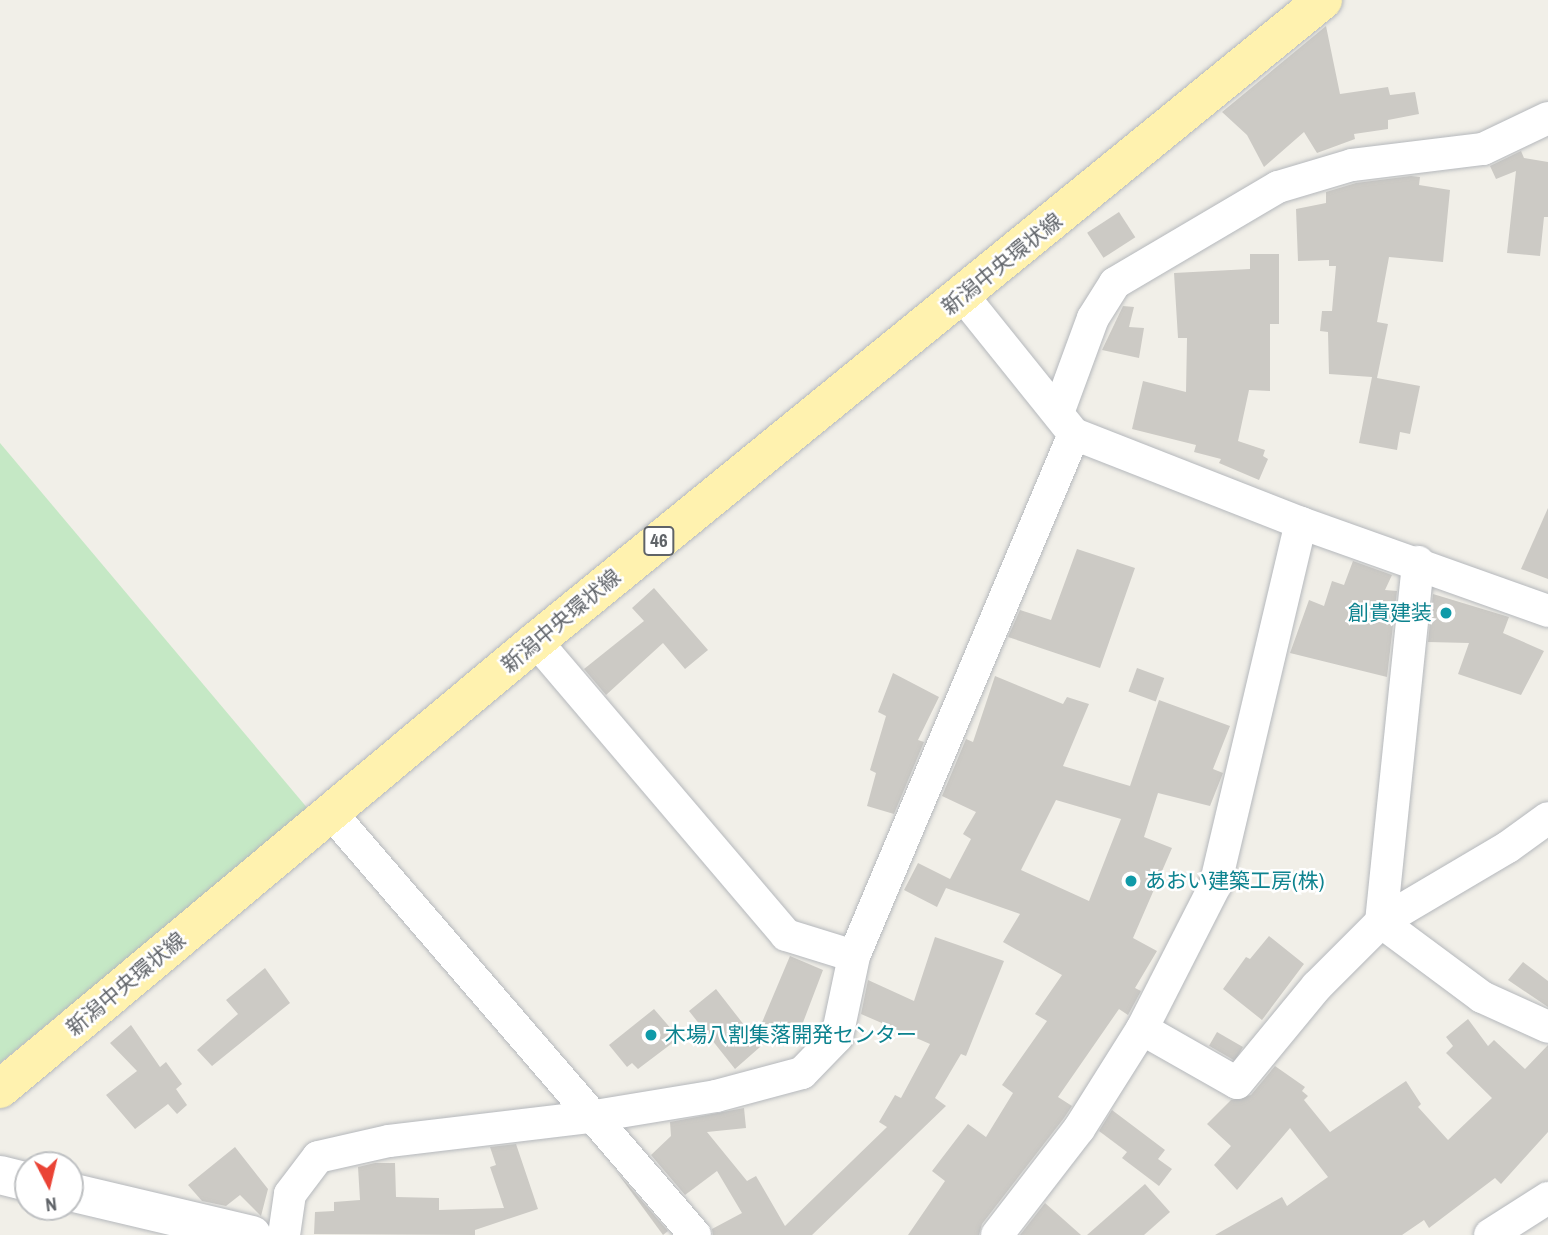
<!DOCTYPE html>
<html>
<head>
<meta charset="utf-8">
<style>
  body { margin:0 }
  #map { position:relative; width:1548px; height:1235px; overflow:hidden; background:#f1efe8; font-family:"Archivo Narrow","Noto Sans JP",sans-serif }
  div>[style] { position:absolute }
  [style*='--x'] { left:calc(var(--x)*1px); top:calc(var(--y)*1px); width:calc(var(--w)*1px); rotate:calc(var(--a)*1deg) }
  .green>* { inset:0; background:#c5e8c5 }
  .building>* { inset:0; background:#cccac5; transform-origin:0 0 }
  .roads { filter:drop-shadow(0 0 2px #b5b8bc) drop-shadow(0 0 2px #b5b8bc) }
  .street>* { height:32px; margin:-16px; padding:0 16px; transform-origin:16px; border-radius:16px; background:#fff }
  .secondary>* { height:38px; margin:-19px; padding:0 19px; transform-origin:19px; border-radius:19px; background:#fff }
  .primary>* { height:38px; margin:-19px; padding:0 19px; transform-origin:19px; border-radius:19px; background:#fff2af }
  .dots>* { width:19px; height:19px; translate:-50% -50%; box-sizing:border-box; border:4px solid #fff; border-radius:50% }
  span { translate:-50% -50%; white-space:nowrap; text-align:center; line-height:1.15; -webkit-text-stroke:5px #fff; paint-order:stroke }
  .shield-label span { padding:2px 5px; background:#fff; border:2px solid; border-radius:5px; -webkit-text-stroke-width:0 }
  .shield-label { font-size:19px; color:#5f6368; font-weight:700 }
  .street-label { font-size:21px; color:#5f6368 }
  .culture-label { font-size:21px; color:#0d838f }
  .right { translate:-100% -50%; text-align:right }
  .left { translate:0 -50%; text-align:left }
  .north { position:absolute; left:14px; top:1151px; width:70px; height:70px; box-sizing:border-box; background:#fff; border:2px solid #bfc1c3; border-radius:50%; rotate:173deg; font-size:19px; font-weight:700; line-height:28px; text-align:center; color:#5f6368 }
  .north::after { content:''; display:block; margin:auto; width:24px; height:32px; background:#ea4335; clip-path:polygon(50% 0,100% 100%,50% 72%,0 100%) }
</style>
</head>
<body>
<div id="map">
  <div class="green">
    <i style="clip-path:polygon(0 443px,309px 810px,0 1063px)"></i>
  </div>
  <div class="building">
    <i style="clip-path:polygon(1326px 26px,1340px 94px,1388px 87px,1390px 95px,1415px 92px,1419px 114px,1388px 120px,1388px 129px,1354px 134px,1355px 139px,1317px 153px,1304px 132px,1264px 167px,1247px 135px,1222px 112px)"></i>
    <i style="clip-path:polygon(1521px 151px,1524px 158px,1548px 162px,1548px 217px,1544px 217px,1540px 256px,1507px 253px,1516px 171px,1496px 179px,1490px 166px)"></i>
    <i style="clip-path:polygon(1411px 176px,1420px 177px,1419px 185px,1450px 190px,1443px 262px,1389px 257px,1377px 322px,1388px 324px,1377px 378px,1420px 386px,1410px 434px,1400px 432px,1397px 450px,1359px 443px,1372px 377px,1329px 374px,1328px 332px,1320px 331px,1322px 311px,1332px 311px,1336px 266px,1329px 266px,1329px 260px,1298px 261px,1296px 209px,1326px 203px,1326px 192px,1356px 183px)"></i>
    <i style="left:1119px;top:212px;width:30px;height:38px;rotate:57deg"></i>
    <i style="clip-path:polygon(1250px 254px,1279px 254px,1279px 324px,1270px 324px,1270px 391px,1249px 390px,1238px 441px,1265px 450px,1263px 456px,1268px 459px,1259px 480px,1219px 463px,1221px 459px,1194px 452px,1196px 445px,1132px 429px,1143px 381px,1186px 392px,1187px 338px,1178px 338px,1174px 273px,1250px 269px)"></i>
    <i style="clip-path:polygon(1123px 306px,1134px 307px,1129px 327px,1144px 328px,1139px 358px,1102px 350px)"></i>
    <i style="clip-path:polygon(1548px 508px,1548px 579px,1521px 569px)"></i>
    <i style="clip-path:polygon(1077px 549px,1135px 568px,1100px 668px,1008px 637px,1020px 610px,1051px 620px)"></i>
    <i style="clip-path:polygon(1353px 561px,1392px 575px,1385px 590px,1397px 591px,1387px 677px,1290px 653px,1309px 600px,1324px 606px,1332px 581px,1344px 585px)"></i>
    <i style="clip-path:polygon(654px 588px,708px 650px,685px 669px,663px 643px,606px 695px,584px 669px,644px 621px,632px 608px)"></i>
    <i style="clip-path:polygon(1433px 594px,1509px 617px,1503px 633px,1544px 651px,1521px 695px,1458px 674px,1469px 643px,1428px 642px)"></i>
    <i style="left:1137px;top:668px;width:29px;height:25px;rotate:20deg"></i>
    <i style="clip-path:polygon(893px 673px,939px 697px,918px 740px,924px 742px,894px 814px,867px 806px,876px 773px,870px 770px,886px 716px,878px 712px)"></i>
    <i style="clip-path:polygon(evenodd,995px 676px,1063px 704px,1067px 697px,1089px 704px,1063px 766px,1130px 786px,1159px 700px,1230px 726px,1213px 769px,1223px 773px,1210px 806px,1158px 793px,1144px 837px,1172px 848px,1133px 938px,1157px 951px,1135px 988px,1141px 991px,1128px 1015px,1119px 1009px,1058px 1097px,1072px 1106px,1064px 1118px,982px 1224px,979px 1235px,908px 1235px,945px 1181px,932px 1171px,968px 1124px,986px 1137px,1013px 1093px,1002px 1085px,1047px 1021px,1035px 1014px,1062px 975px,1003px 942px,1020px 914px,946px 888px,937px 907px,904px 890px,918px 863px,950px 879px,971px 839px,963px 834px,976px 812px,942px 796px,966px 739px,973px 742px,995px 676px,1056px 800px,1121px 819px,1089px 901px,1021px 870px,1056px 800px)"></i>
    <i style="clip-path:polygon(1269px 936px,1304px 964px,1262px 1020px,1223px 989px,1246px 957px,1250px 959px)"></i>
    <i style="clip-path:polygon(935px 937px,1004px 961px,966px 1056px,961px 1054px,935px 1098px,946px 1106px,812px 1235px,713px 1235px,712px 1229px,742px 1213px,717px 1171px,685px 1195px,651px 1155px,671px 1136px,670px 1122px,744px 1108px,746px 1128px,707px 1132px,747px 1181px,756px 1176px,785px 1226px,887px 1127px,879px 1122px,895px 1095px,901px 1098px,930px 1044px,861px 1014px,868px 980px,914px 1001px)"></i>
    <i style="clip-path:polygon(790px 956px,823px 970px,799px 1033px,784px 1026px,735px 1069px,689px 1011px,716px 989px,755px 1039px)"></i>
    <i style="clip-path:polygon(1523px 962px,1548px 981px,1548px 1007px,1508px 980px)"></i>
    <i style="clip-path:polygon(265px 968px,290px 1003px,212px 1066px,197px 1050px,238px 1014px,226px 1000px)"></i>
    <i style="clip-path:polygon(654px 1009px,679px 1038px,638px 1069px,632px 1063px,627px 1067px,609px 1045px)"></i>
    <i style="clip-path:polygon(1468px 1019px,1488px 1046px,1494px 1040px,1525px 1069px,1548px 1045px,1548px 1132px,1501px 1184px,1495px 1178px,1429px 1228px,1424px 1220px,1402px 1235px,1215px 1235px,1282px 1197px,1287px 1206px,1328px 1177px,1290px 1128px,1237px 1190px,1214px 1165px,1231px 1146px,1207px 1124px,1231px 1100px,1251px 1095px,1275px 1066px,1305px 1087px,1302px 1091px,1308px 1096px,1304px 1100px,1330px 1132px,1406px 1081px,1421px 1104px,1418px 1107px,1448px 1140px,1492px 1098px,1446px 1053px,1453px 1046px,1446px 1037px)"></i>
    <i style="clip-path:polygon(131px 1025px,160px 1067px,166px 1062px,182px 1084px,176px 1089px,187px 1105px,177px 1114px,168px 1104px,135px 1129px,106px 1095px,137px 1071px,110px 1043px)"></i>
    <i style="left:1217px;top:1032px;width:30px;height:16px;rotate:30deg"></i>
    <i style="clip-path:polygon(1112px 1110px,1165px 1150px,1158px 1159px,1172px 1169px,1159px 1186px,1122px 1158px,1127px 1152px,1099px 1131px)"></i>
    <i style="clip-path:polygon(516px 1144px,538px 1209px,475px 1230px,475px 1235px,314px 1234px,315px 1212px,334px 1211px,334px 1202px,360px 1200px,358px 1167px,375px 1163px,395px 1163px,396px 1197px,439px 1198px,439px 1210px,504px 1208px,490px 1167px,496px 1165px,490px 1147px)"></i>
    <i style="clip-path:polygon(235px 1147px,268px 1189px,261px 1216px,240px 1195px,226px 1206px,202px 1201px,188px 1185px)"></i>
    <i style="clip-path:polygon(616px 1171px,668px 1231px,663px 1235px)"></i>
    <i style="clip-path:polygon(1145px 1184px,1170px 1212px,1144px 1235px,1087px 1235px)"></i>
    <i style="clip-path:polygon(1045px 1203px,1081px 1235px,1020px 1235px)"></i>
  </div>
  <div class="roads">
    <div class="street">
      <i style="--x:963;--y:296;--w:177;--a:51.2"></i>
      <i style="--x:1074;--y:434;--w:244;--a:21.4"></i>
      <i style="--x:1301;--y:523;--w:262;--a:19.6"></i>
      <i style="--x:1058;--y:413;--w:101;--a:-69.8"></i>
      <i style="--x:1093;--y:318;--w:41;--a:-57.8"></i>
      <i style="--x:1115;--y:283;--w:189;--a:-30.5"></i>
      <i style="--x:1278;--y:187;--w:77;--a:-16.6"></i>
      <i style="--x:1352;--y:165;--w:132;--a:-7"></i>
      <i style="--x:1483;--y:149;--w:72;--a:-25.5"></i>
      <i style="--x:536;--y:641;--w:386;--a:49.6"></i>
      <i style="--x:786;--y:935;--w:71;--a:17.2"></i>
      <i style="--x:332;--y:814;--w:556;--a:49.23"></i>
      <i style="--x:1381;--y:922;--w:362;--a:-84.1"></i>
      <i style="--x:1381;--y:922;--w:126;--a:36.6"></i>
      <i style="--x:1482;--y:997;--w:72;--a:24.4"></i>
      <i style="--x:1142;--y:1029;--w:161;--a:-63"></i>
      <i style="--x:1215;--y:886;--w:373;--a:-76.7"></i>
      <i style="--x:284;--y:1235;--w:41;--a:-81.7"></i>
      <i style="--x:290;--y:1194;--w:46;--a:-52.9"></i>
      <i style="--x:318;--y:1157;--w:73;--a:-12.7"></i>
      <i style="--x:389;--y:1141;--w:201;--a:-6.8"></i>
      <i style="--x:589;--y:1117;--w:129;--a:-9.4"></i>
      <i style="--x:716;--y:1096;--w:89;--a:-15"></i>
      <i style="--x:802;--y:1073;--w:50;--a:-45.8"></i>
      <i style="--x:837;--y:1037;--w:83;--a:-78.1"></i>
      <i style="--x:854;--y:956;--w:566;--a:-67.15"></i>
      <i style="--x:997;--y:1235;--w:134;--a:-52.3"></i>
      <i style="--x:1079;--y:1129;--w:118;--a:-57.8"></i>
      <i style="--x:1142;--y:1029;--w:109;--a:29.6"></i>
      <i style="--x:1237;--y:1083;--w:126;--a:-50.5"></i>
      <i style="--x:1317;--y:986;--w:91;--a:-45"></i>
      <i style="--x:1381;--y:922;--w:147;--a:-30.6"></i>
      <i style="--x:1508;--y:847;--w:49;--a:-35.9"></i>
      <i style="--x:1490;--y:1235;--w:69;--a:-32.5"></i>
    </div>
    <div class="secondary">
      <i style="--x:0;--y:1175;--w:29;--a:14"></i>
      <i style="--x:70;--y:1192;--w:187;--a:13.3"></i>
    </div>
    <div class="primary">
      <i style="--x:0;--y:1089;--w:699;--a:-39.89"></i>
      <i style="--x:536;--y:641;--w:1015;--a:-39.16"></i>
    </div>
  </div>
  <div class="dots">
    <i style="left:1446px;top:613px;background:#0f9aa8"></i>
    <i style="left:1131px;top:881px;background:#0f9aa8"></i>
    <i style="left:651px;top:1035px;background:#0f9aa8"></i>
  </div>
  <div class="shield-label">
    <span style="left:659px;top:541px">46</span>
  </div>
  <div class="street-label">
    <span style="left:1002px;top:264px;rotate:-39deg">新潟中央環状線</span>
    <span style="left:561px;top:621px;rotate:-40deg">新潟中央環状線</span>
    <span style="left:126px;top:984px;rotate:-40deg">新潟中央環状線</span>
  </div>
  <div class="culture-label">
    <span class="right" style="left:1432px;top:613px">創貴建装</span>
    <span class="left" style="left:1145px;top:881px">あおい建築工房(株)</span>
    <span class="left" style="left:665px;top:1035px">木場八割集落開発センター</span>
  </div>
  <div class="north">N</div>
</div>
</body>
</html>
